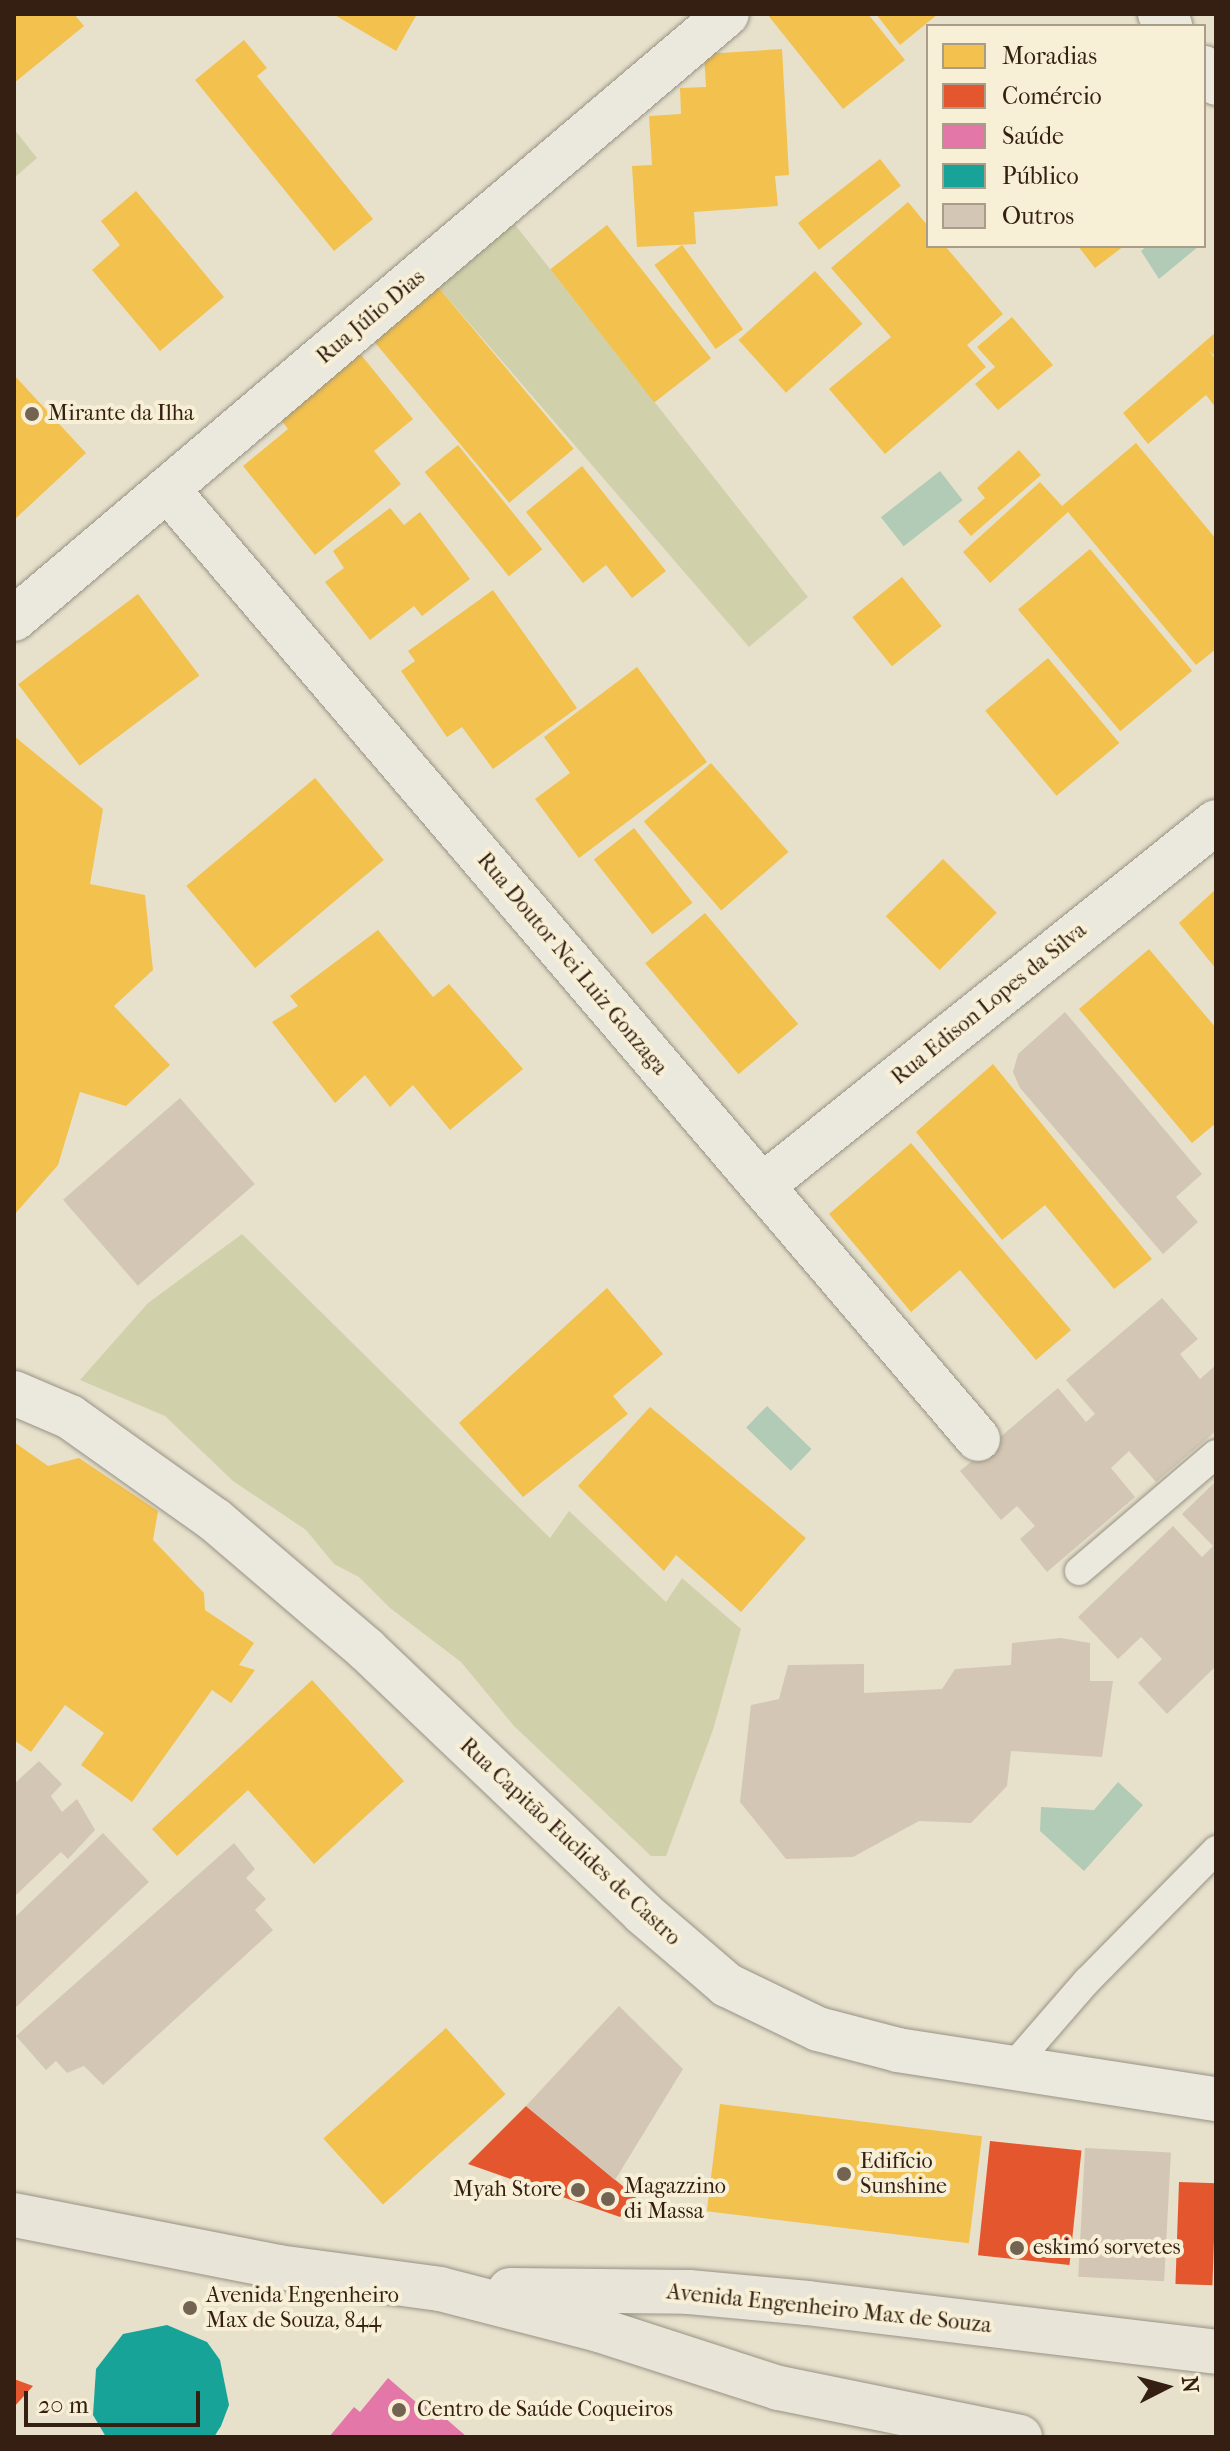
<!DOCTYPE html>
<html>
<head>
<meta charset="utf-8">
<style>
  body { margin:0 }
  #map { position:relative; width:1230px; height:2451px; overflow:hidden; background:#e7e1cc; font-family:"IM FELL French Canon",serif }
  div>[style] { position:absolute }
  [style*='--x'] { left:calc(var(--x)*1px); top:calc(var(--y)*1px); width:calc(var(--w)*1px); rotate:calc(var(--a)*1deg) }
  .green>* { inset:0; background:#d0d1ab }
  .water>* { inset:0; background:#b2cbb6; transform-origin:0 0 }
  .homes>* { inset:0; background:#f2c14e; transform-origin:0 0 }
  .shops>* { inset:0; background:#e4572e; transform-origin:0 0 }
  .health>* { inset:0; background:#e377a8 }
  .public>* { inset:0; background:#17a398 }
  .building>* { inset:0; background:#d3c6b4; transform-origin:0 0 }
  .roads { filter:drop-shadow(0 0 2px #989284) drop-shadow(0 0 2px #989284) }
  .lane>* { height:28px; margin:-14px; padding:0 14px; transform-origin:14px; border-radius:14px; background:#ebe8de }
  .street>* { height:44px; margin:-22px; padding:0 22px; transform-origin:22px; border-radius:22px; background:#ebe8de }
  .primary>* { height:44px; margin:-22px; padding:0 22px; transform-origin:22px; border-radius:22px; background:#e8e4d8 }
  .dots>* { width:22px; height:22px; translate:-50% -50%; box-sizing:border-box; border:4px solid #f7efd6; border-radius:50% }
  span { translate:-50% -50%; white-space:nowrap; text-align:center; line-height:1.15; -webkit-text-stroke:8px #f7efd6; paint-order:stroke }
  .street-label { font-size:22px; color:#341f12 }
  .poi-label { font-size:22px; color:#341f12 }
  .left { translate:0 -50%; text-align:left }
  .right { translate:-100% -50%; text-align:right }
  .frame { position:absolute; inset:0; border:16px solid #341f12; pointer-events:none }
  .legend { position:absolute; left:926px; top:24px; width:280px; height:224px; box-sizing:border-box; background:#f7efd6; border:2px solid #a99c88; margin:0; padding:10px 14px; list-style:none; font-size:24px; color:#341f12 }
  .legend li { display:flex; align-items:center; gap:16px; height:40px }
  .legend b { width:40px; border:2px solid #a99c88 }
  .north { position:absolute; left:1126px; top:2347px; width:80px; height:80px; -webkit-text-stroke:6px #f7efd6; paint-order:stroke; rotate:84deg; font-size:22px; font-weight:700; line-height:32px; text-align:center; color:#341f12 }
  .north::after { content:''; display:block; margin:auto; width:28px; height:36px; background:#341f12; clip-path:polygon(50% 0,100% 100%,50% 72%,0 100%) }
  .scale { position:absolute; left:24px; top:2391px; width:176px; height:36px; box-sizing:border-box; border:4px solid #341f12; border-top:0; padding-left:10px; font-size:24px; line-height:28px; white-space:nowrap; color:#341f12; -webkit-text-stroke:6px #f7efd6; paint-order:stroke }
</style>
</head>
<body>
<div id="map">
  <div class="green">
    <i style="clip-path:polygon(14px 129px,37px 158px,14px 178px)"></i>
    <i style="clip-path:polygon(513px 222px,808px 597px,749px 647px,438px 287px)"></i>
    <i style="clip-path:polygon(242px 1234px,550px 1538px,569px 1511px,666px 1602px,682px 1578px,741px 1629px,713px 1730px,666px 1856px,651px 1856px,514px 1726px,461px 1662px,390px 1608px,359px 1577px,334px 1564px,306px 1530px,233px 1481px,165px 1416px,80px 1380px,148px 1303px)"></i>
  </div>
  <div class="water">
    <i style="clip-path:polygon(1147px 246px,1199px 246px,1159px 279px,1141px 251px)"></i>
    <i style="left:940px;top:471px;width:37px;height:75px;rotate:52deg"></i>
    <i style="left:767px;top:1406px;width:62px;height:30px;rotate:44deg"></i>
    <i style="clip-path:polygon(1118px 1782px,1143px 1805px,1084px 1871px,1040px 1831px,1041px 1807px,1094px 1810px)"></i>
  </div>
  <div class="homes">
    <i style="clip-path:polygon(14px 14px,74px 14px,84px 26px,14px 83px)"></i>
    <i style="clip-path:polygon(333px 14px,417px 14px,396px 51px)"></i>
    <i style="clip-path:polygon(767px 14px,868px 14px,905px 60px,843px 109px)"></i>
    <i style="clip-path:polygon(876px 14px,938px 14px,900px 45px)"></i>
    <i style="clip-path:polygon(244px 40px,267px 68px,257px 76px,373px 219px,334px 251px,195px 80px)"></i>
    <i style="clip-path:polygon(782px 49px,789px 175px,775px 176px,778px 206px,694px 212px,696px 244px,637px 247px,632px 166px,652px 165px,649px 116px,681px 114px,680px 88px,706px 87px,704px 54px)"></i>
    <i style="left:880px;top:159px;width:34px;height:104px;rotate:52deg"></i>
    <i style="clip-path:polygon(136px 191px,224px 297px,160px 351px,92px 270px,120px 245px,101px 221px)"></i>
    <i style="clip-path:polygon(908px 202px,928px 226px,928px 246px,945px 246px,1003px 314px,967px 345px,986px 367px,885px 454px,829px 389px,891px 337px,831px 268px)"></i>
    <i style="left:607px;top:225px;width:169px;height:72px;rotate:52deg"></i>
    <i style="left:682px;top:245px;width:104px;height:34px;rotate:54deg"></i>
    <i style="clip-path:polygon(1078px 246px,1124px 246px,1095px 268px)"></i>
    <i style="left:815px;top:271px;width:71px;height:103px;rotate:48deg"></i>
    <i style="left:438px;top:287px;width:211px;height:84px;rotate:50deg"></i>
    <i style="clip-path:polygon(1012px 317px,1053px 365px,998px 410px,975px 384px,995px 367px,977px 347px)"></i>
    <i style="clip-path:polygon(1216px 332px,1216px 358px,1208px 349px,1216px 360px,1216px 408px,1206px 395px,1148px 444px,1123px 413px)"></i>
    <i style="clip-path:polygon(358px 351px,413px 419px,374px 451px,401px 484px,315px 555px,243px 466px,288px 429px,278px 416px)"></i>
    <i style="clip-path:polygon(14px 375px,86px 453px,14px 520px)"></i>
    <i style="clip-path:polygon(1136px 443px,1216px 539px,1216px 649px,1196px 665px,1068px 512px,990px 583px,963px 552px,1040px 482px,1062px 506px)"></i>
    <i style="left:458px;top:445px;width:134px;height:43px;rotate:51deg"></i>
    <i style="clip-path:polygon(1019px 450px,1041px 475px,971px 536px,958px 521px,985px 498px,977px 488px)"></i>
    <i style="clip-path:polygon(582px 466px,666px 571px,632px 598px,606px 565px,583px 583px,526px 512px)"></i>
    <i style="clip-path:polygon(390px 508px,404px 525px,420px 512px,470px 579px,422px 616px,414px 606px,370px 640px,325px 582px,344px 568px,333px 551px)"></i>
    <i style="left:1090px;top:549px;width:159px;height:94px;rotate:50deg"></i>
    <i style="left:902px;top:577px;width:63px;height:64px;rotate:51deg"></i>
    <i style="clip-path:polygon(493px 590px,577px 708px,493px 769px,462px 727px,447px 737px,401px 671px,415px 661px,408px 651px)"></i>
    <i style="left:138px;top:594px;width:102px;height:150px;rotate:53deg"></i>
    <i style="left:1048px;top:658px;width:111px;height:82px;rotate:50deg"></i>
    <i style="clip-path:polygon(637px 667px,707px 762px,579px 858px,535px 799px,570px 773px,544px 737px)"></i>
    <i style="clip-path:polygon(14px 736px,103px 809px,90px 884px,145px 895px,153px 970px,114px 1006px,170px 1065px,126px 1106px,80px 1092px,58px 1165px,14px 1215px)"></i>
    <i style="left:711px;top:763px;width:118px;height:89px;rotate:49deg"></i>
    <i style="left:315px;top:778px;width:107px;height:168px;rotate:50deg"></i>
    <i style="left:634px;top:828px;width:95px;height:51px;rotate:52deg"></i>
    <i style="left:943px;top:859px;width:76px;height:81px;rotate:45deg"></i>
    <i style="clip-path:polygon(1216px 889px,1216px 969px,1179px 923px)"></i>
    <i style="left:705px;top:913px;width:145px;height:78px;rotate:50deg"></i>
    <i style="clip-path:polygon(378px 930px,433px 997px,449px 984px,523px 1069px,450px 1130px,413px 1085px,390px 1107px,365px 1075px,335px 1103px,272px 1022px,298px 1006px,290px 996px)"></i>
    <i style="clip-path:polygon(1149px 949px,1216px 1028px,1216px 1123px,1192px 1143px,1079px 1009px)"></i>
    <i style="clip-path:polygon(993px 1064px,1152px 1259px,1114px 1289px,1045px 1205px,1002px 1240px,916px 1132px)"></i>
    <i style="clip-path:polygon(911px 1143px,1071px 1330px,1036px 1360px,960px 1270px,911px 1312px,829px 1214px)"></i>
    <i style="clip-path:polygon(607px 1288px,663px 1354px,613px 1396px,628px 1414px,523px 1497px,459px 1423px)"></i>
    <i style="clip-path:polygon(650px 1407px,806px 1538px,741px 1612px,676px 1555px,664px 1571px,578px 1486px)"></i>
    <i style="clip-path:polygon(14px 1442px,48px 1466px,79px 1458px,158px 1511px,153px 1540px,204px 1593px,205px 1610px,254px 1643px,239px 1665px,255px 1670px,231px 1703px,212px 1690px,132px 1802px,81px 1765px,104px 1733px,65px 1705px,31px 1752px,14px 1740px)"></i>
    <i style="clip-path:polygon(312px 1680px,404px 1781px,314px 1864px,248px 1790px,177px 1856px,152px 1829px)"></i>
    <i style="left:446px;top:2028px;width:89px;height:165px;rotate:48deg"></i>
    <i style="left:720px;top:2104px;width:264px;height:108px;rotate:7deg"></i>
  </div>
  <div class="shops">
    <i style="clip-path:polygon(526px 2106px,636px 2197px,620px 2217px,468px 2164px)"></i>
    <i style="left:990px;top:2141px;width:92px;height:115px;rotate:6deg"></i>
    <i style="left:1179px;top:2182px;width:37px;height:102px;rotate:2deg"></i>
    <i style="clip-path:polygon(14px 2379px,33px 2386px,14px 2407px)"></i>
  </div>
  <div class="health">
    <i style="clip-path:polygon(388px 2378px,417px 2403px,422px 2398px,467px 2437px,329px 2437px,354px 2407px,360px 2412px)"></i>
  </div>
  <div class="public">
    <i style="clip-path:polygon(167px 2325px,207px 2342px,220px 2360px,229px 2405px,221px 2426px,214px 2437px,106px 2437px,93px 2415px,96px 2369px,123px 2334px)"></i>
  </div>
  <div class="building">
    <i style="clip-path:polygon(1065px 1012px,1202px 1174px,1176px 1197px,1198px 1222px,1163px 1254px,1020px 1088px,1013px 1072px,1018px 1054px)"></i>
    <i style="left:180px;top:1098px;width:114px;height:155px;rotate:49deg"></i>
    <i style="clip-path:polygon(1162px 1298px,1198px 1339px,1180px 1354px,1200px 1379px,1216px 1365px,1216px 1431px,1156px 1482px,1129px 1451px,1111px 1468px,1135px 1497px,1047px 1572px,1020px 1539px,1035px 1526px,1017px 1506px,1001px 1520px,960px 1471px,1058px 1388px,1086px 1422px,1095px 1414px,1066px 1380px)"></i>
    <i style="clip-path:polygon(1216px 1481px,1216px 1666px,1167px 1714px,1138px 1683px,1162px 1659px,1141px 1637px,1118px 1659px,1078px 1617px,1173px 1526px,1202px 1557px,1213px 1546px,1182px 1514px)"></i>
    <i style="clip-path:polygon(1061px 1638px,1090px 1643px,1090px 1681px,1113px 1681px,1102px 1757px,1011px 1751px,1007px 1786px,971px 1823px,919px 1821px,853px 1857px,786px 1859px,740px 1802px,751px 1705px,779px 1699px,788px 1665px,864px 1664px,864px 1693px,942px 1689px,955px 1669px,1011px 1665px,1012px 1643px)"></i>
    <i style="clip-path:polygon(39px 1761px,62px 1784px,51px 1796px,62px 1812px,77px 1799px,95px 1830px,68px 1859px,61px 1852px,14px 1897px,14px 1784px)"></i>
    <i style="clip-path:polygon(103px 1833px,149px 1882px,14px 2009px,14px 1918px)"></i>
    <i style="clip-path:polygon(234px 1843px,255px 1869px,246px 1878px,266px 1899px,255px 1910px,273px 1930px,103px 2085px,84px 2066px,67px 2073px,56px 2061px,46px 2070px,16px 2036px)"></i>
    <i style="clip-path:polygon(619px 2006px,683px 2069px,615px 2180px,526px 2106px)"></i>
    <i style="left:1085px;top:2148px;width:86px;height:129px;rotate:3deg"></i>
  </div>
  <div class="roads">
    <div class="lane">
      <i style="--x:1079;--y:1571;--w:180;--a:-40.5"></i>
      <i style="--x:1013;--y:2066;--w:113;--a:-49"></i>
      <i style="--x:1087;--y:1981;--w:184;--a:-45.4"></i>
    </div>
    <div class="street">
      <i style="--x:1160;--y:14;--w:16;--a:50"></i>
      <i style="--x:1204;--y:68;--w:19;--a:51"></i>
      <i style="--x:167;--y:489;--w:1249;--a:49.51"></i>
      <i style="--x:14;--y:619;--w:935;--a:-40.32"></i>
      <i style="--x:762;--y:1186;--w:582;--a:-38.72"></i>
      <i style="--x:14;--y:1393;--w:61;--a:23.2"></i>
      <i style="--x:70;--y:1417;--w:178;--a:35.4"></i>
      <i style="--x:215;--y:1520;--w:199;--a:40.5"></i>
      <i style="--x:366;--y:1649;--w:383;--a:43.6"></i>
      <i style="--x:643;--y:1913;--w:111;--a:40.6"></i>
      <i style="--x:727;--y:1985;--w:101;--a:25.8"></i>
      <i style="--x:818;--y:2029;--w:83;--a:14.7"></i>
      <i style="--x:898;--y:2050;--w:322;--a:8.8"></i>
    </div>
    <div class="primary">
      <i style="--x:14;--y:2215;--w:269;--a:11.1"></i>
      <i style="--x:278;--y:2267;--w:163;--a:7.7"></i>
      <i style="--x:440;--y:2289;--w:164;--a:14.5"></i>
      <i style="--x:599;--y:2330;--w:189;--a:17.9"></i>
      <i style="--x:779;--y:2388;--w:246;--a:11.5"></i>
      <i style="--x:510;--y:2290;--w:179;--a:0.6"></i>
      <i style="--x:689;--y:2292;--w:119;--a:5.3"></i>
      <i style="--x:807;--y:2303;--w:412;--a:6.8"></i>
    </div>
  </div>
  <div class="dots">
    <i style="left:32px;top:414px;background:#736353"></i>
    <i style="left:844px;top:2174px;background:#736353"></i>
    <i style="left:578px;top:2190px;background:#736353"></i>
    <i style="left:608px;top:2199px;background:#736353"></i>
    <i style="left:1017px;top:2248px;background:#736353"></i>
    <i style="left:190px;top:2308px;background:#736353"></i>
    <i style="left:399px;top:2410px;background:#736353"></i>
  </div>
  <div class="street-label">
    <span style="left:371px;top:317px;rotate:-40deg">Rua Júlio Dias</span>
    <span style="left:572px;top:964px;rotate:50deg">Rua Doutor Nei Luiz Gonzaga</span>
    <span style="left:989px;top:1004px;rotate:-39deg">Rua Edison Lopes da Silva</span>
    <span style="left:570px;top:1842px;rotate:43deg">Rua Capitão Euclides de Castro</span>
    <span style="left:829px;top:2309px;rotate:6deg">Avenida Engenheiro Max de Souza</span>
  </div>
  <div class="poi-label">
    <span class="left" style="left:48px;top:414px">Mirante da Ilha</span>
    <span class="left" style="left:860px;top:2174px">Edifício<br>Sunshine</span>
    <span class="left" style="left:624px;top:2199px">Magazzino<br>di Massa</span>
    <span class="right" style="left:562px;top:2190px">Myah Store</span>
    <span class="left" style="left:1033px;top:2248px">eskimó sorvetes</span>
    <span class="left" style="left:206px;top:2308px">Avenida Engenheiro<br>Max de Souza, 844</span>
    <span class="left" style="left:417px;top:2410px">Centro de Saúde Coqueiros</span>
  </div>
  <div class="frame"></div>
  <ul class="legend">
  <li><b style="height:22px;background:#f2c14e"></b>Moradias</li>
  <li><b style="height:22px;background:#e4572e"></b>Comércio</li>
  <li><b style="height:22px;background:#e377a8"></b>Saúde</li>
  <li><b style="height:22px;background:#17a398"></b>Público</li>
  <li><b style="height:22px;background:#d3c6b4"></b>Outros</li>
  </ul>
  <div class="north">N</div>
  <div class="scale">20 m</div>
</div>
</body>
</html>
